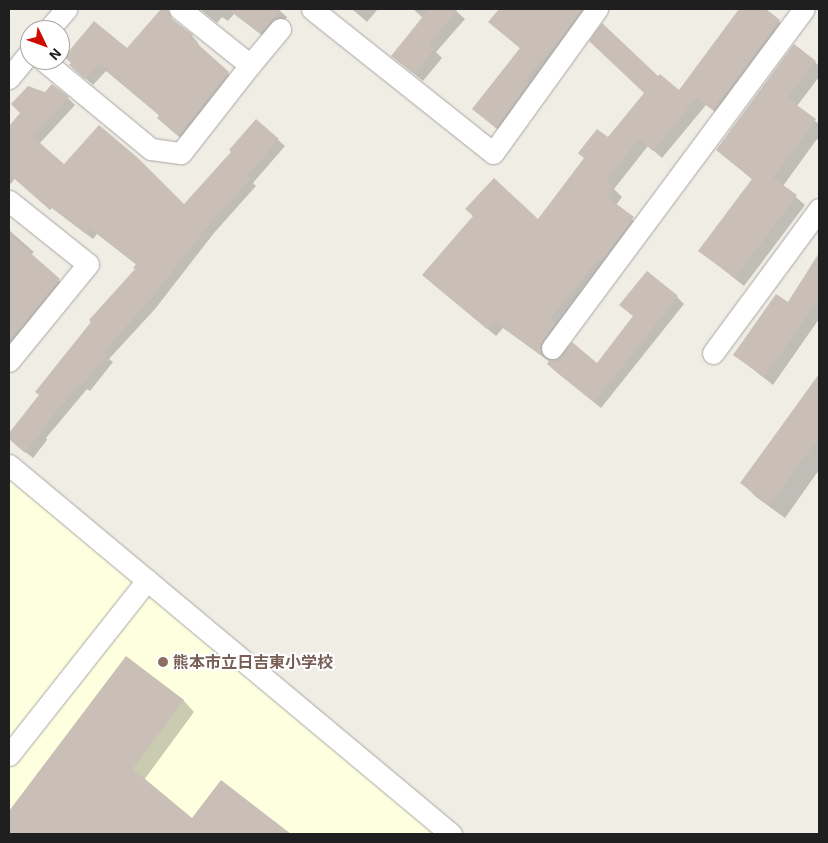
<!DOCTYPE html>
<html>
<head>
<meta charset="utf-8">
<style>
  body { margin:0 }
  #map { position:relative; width:828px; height:843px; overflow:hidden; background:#f0ede4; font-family:"Exo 2","Noto Sans JP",sans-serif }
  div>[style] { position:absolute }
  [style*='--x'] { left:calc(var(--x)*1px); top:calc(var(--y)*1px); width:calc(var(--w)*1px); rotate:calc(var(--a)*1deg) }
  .education>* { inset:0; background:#fdffde }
  .shadow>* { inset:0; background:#0003 }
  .building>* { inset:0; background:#c9bfb7 }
  .roads { filter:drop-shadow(0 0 1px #a6a6a6) drop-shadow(0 0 1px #a6a6a6) }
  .minor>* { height:21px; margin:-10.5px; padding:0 10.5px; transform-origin:10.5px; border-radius:10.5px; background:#fff }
  .dots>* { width:14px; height:14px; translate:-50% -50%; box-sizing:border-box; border:2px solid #fff; border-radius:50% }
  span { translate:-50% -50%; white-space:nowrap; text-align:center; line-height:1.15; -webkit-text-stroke:4px #fff; paint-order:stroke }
  .education-label { font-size:16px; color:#785e54; font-weight:700 }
  .left { translate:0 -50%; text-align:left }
  .frame { position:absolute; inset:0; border:10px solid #1f1f1f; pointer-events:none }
  .north { position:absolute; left:20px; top:20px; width:50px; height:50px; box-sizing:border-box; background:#fff; border:1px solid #a5a5a5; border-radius:50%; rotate:132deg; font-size:14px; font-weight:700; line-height:20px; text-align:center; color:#1f1f1f }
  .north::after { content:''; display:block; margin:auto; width:18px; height:22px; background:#cd0b00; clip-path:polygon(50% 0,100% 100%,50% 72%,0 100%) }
</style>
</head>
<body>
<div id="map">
  <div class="education">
    <i style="clip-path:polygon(9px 465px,451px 834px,9px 834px)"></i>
  </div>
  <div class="shadow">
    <i style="clip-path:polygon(200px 9px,278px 9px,287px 17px,268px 40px,234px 14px,228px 21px,222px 17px,217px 23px)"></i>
    <i style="clip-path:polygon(352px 9px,378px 9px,367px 22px)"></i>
    <i style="clip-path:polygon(413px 9px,454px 9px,465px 19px,436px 52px,442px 58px,423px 81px,392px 56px,423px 18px)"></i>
    <i style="clip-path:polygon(500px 9px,597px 9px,505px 136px,473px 108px,521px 49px,490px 22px)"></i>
    <i style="clip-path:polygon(741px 9px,764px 9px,788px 29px,722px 117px,706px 105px,662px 158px,648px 146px,614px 189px,622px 197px,616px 205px,641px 227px,548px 355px,549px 360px,597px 365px,677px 297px,684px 304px,601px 408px,555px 371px,548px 364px,550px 362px,503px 328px,496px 336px,432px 283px,538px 221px,659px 78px,679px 92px)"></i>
    <i style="clip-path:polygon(160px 11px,192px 36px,199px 44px,198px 45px,235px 80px,186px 143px,166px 125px,160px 116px,106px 71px,93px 85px,78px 72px,127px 50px)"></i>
    <i style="clip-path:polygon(815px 62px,819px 66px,819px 77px,797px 106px,819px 124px,819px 141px,817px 139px,783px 186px,805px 205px,744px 286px,700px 251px,753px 180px,718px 150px)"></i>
    <i style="clip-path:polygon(68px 98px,75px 105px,40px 143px,64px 166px,184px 206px,278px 140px,285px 146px,253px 183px,256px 186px,214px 233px,155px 309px,109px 359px,113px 362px,90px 391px,87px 389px,46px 438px,47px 440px,33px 458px,14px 443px,9px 435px,136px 269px,137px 265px,97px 234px,93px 239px,52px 208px,50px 210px,15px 178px,11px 184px,9px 182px,9px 128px,21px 113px)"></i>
    <i style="clip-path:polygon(9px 230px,26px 245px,34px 252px,31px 255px,66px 287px,16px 348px,9px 342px,9px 311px,24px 293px,9px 280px)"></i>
    <i style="clip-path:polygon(819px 255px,819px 319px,773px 385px,735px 355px,788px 304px)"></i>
    <i style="clip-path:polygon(819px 376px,819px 470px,785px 518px,756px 497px,742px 483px)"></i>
    <i style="clip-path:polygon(126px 658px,184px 701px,194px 712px,144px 780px,193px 820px,222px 782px,289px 834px,9px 834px,9px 813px)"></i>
  </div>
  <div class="building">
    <i style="clip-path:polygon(161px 9px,168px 9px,172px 19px,193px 35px,191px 38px,229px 72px,178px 136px,157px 118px,159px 115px,99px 64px,85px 79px,69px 65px,71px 63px,64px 57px,94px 21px,127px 48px)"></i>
    <i style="clip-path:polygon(228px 9px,281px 9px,260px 33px)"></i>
    <i style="clip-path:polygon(429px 9px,458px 9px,428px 44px,434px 49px,414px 74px,391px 56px)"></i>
    <i style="clip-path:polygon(499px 9px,582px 9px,557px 43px,525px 80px,528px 83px,496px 128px,472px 109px,520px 48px,488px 22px)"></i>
    <i style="clip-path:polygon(739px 9px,766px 9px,780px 20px,713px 110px,697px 97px,653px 151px,639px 139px,606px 181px,614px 188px,607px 197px,634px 217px,601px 261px,599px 259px,550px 318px,555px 323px,540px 346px,543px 356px,494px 321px,487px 329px,422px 275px,473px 216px,465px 209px,494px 178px,538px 219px,584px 158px,578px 153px,597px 129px,608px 137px,644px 93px,589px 41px,602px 23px,658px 76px,660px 74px,679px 90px)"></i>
    <i style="clip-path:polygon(794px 44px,816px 61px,787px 98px,816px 119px,773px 178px,797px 195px,735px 278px,698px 251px,752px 179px,716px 150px)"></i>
    <i style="clip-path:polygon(52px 84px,69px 97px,33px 136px,35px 139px,64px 164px,99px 125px,138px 158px,184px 204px,231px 152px,229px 150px,256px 119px,279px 139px,247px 176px,250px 179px,208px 226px,148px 302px,103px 352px,107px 355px,82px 385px,80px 383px,40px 431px,41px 432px,25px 453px,9px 439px,9px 433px,39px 395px,35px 392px,91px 322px,89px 320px,135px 269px,133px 268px,136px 264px,90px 228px,86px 234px,44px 202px,43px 204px,9px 174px,9px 126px,20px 113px,11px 104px,28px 86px,45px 92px)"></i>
    <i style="clip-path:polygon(9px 234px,60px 279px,9px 342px)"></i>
    <i style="clip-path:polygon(819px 253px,819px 299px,764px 377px,733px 355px,776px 294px,788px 302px)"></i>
    <i style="clip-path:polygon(647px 271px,678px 296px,594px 402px,547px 364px,549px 361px,547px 359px,557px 359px,572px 342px,597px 363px,633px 316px,619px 305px)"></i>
    <i style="clip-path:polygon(819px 374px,819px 437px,770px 505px,740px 483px)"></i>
    <i style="clip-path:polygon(126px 656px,184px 700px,133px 769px,192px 818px,221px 780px,291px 834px,9px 834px,9px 811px)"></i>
  </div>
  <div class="roads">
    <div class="minor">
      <i style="--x:312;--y:9;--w:231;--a:38.5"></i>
      <i style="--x:493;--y:153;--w:178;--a:-54.2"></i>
      <i style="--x:48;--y:30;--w:28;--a:-49"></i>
      <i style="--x:43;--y:60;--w:140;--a:39.5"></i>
      <i style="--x:151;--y:149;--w:30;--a:8"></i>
      <i style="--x:181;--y:153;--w:112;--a:-51.9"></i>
      <i style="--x:250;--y:65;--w:90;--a:-141.3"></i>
      <i style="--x:250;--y:65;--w:47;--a:-50.2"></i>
      <i style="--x:9;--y:78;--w:33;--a:-51"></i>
      <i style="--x:9;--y:201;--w:101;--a:38.6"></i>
      <i style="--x:88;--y:264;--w:125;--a:129.2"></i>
      <i style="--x:552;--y:348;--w:422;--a:-53.4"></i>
      <i style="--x:713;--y:353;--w:179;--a:-53.6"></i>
      <i style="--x:9;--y:465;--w:576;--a:39.86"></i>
      <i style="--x:9;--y:755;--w:223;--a:-51.7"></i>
    </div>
  </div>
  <div class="dots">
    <i style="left:163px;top:662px;background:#8d6e63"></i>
  </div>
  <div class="education-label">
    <span class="left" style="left:173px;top:662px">熊本市立日吉東小学校</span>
  </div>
  <div class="frame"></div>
  <div class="north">N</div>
</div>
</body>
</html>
